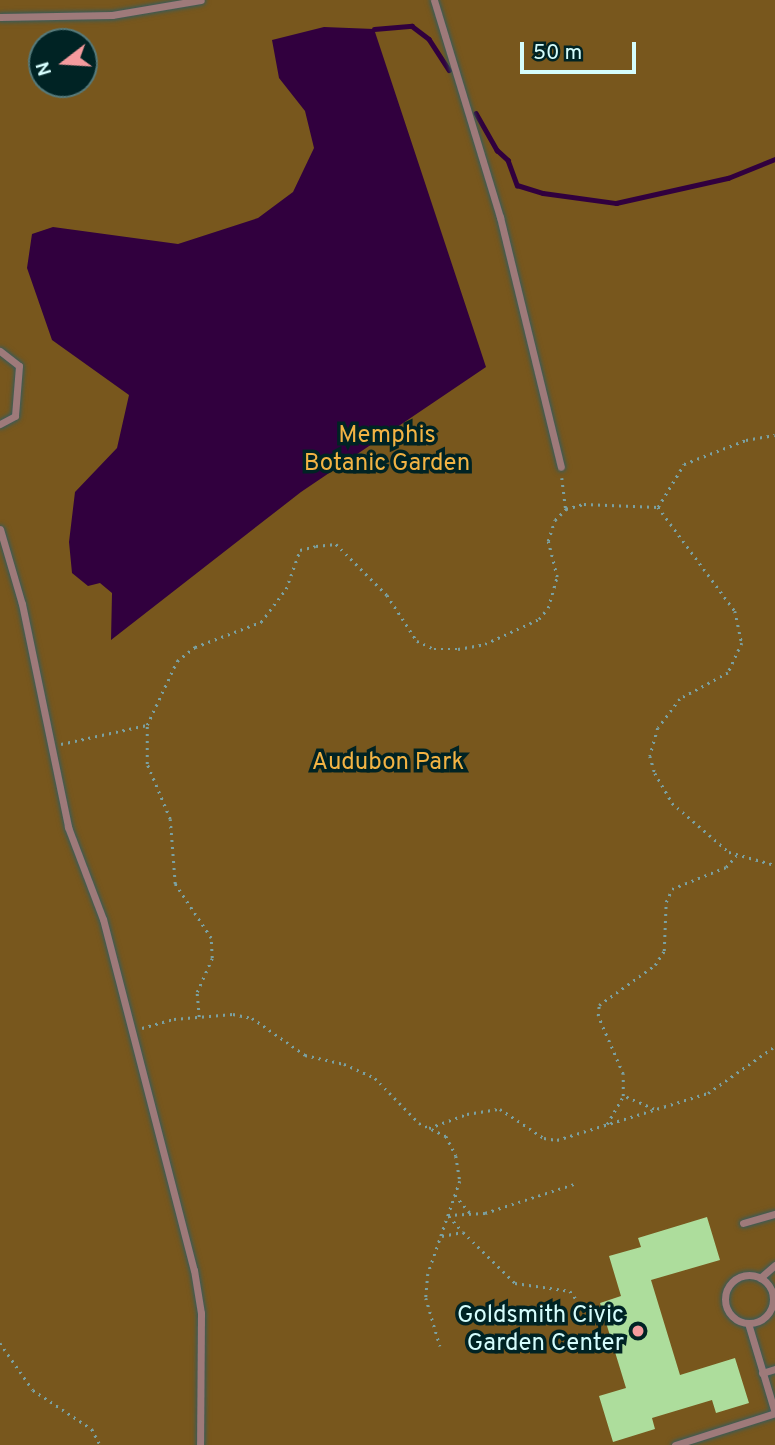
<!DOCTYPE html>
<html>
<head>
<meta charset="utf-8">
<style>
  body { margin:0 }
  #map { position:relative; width:775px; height:1445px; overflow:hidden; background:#193d3d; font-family:Overpass,sans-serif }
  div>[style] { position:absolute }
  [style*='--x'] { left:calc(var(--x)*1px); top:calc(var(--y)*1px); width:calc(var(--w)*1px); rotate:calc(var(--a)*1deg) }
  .green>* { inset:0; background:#78571d }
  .water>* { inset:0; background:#31003e }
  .stream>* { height:4.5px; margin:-2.25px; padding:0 2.25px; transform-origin:2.25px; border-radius:2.25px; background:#31003e }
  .building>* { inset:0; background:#addd9c }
  .path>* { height:2.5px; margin-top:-1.25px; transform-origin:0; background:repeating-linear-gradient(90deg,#7ba1a1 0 2px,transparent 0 7px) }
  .roads { filter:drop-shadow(0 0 2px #375c5c) drop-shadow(0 0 2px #375c5c) }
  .lane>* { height:7px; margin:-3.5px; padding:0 3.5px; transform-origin:3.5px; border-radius:3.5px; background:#9e7a7a }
  .lane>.ring { margin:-3.5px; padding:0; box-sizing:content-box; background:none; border:7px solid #9e7a7a; border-radius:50% }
  .dots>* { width:19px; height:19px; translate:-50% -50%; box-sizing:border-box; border:4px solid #002324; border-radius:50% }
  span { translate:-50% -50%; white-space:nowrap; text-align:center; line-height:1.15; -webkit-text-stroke:7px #002324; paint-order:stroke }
  .park-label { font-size:24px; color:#f2b344 }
  .poi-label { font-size:24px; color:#d5fdfd }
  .right { translate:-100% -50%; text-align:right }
  .north { position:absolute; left:28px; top:28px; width:70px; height:70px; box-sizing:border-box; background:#002324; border:2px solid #557a7b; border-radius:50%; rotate:253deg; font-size:19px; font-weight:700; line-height:28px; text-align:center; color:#d5fdfd }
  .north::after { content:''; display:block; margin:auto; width:24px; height:32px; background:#f59b9e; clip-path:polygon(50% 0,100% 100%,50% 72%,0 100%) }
  .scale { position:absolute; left:520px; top:42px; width:116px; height:32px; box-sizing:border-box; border:4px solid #d5fdfd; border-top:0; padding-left:9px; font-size:21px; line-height:24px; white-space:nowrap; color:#d5fdfd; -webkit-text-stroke:5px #002324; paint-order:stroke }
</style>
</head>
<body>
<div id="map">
  <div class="green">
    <i style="clip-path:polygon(evenodd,0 0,775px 0,775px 1445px,0 1445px,0 0,42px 42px,84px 42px,84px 84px,42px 84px,42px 42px)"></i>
  </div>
  <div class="water">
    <i style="clip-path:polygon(324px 27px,374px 29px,486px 367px,301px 492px,111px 640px,112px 593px,100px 583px,88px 586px,72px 573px,69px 542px,75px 492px,117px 448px,129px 395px,52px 340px,27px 268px,32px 234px,53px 227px,178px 244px,258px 218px,293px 192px,314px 148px,305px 111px,279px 78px,272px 40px)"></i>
  </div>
  <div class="stream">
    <i style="--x:374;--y:29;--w:38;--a:-5"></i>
    <i style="--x:412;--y:26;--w:21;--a:37"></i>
    <i style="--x:429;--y:39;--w:37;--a:57"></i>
    <i style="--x:476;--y:113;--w:43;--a:60.4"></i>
    <i style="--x:497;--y:150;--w:15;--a:42"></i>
    <i style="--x:508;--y:160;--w:27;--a:70"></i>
    <i style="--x:517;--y:185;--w:27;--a:17"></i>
    <i style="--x:543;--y:193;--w:74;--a:7.8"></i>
    <i style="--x:616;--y:203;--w:115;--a:-12.6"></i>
    <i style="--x:728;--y:178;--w:51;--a:-22"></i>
  </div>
  <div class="building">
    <i style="clip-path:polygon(707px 1217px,720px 1260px,651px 1280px,680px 1375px,735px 1358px,749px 1403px,716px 1413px,712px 1400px,652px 1418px,655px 1429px,613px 1442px,599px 1396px,626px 1388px,600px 1303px,621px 1296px,609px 1256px,641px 1247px,638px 1238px)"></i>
  </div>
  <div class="path">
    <i style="--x:562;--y:478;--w:31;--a:83"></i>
    <i style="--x:658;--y:507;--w:50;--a:-58.8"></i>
    <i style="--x:684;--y:464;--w:66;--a:-21.2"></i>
    <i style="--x:746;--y:440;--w:29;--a:-10"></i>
    <i style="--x:61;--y:744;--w:88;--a:-12.5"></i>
    <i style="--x:199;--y:1017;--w:25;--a:-95"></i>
    <i style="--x:197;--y:992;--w:37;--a:-66"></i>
    <i style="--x:212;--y:958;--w:20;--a:-93"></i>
    <i style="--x:211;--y:938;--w:65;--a:-123.7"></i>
    <i style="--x:175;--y:884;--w:65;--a:-94.4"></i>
    <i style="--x:170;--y:819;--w:60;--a:-112.7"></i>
    <i style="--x:147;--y:764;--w:39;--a:-90"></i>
    <i style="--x:147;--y:725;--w:71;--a:-64.9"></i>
    <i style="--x:177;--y:661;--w:23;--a:-38"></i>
    <i style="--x:195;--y:647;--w:71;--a:-20.7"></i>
    <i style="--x:261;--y:622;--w:41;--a:-52.9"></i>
    <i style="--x:286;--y:589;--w:41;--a:-70.3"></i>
    <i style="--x:300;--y:550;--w:16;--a:-14"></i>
    <i style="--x:316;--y:546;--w:20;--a:-6"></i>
    <i style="--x:336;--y:544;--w:72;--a:45"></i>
    <i style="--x:387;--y:595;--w:55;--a:56.9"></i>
    <i style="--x:417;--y:641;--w:19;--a:25"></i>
    <i style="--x:434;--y:649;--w:24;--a:0"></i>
    <i style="--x:458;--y:649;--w:27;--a:-10"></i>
    <i style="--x:485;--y:644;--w:60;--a:-24.8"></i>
    <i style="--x:539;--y:619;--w:14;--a:-51"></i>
    <i style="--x:548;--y:608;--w:32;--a:-74"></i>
    <i style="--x:557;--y:577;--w:37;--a:-104"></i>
    <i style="--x:548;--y:541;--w:22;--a:-72"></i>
    <i style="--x:555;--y:520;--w:16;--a:-45"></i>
    <i style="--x:566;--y:509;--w:19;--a:-16"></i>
    <i style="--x:584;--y:504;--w:74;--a:2.3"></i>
    <i style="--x:658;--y:507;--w:129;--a:53.5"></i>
    <i style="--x:735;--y:611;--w:33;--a:78"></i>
    <i style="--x:742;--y:643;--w:33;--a:115"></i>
    <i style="--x:728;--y:673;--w:55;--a:151.6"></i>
    <i style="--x:680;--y:699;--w:36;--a:127"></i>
    <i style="--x:658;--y:728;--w:29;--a:106"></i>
    <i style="--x:650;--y:756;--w:18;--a:74"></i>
    <i style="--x:655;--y:773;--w:34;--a:60"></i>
    <i style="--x:672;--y:803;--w:75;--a:40.7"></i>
    <i style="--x:729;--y:852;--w:48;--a:15.8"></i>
    <i style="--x:142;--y:1028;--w:33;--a:-16"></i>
    <i style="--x:174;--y:1019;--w:59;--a:-4.8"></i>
    <i style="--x:233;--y:1014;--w:19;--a:12"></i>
    <i style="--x:252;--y:1018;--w:65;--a:34.9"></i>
    <i style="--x:305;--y:1055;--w:40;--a:13"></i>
    <i style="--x:344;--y:1064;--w:34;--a:24"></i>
    <i style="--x:375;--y:1078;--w:63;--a:45.6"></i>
    <i style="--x:419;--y:1123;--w:30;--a:26"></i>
    <i style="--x:446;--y:1136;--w:22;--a:63"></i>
    <i style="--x:456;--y:1156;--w:25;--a:81"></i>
    <i style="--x:460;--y:1181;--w:98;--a:109"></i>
    <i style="--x:428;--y:1274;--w:24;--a:95"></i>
    <i style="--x:426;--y:1298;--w:50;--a:73.7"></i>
    <i style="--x:654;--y:1109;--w:34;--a:-157"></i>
    <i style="--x:623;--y:1096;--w:22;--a:-90"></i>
    <i style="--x:623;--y:1074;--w:63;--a:-113.3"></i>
    <i style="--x:598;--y:1016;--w:11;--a:-85"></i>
    <i style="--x:599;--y:1005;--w:69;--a:-35.5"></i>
    <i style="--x:655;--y:965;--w:17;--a:-57"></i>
    <i style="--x:664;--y:951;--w:49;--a:-87.7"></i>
    <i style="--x:666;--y:902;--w:14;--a:-65"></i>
    <i style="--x:672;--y:889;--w:58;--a:-22.2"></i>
    <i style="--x:726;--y:867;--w:15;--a:-48"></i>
    <i style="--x:607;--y:1124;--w:32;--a:-60"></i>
    <i style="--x:429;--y:1128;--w:40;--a:-20.2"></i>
    <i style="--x:467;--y:1114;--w:33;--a:-9"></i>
    <i style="--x:500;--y:1109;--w:53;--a:33.4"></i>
    <i style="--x:544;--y:1138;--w:13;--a:9"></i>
    <i style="--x:557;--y:1140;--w:158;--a:-17.3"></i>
    <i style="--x:708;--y:1093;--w:82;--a:-35"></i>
    <i style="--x:455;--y:1195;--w:25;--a:50"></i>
    <i style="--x:448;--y:1215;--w:37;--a:-3"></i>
    <i style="--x:485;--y:1213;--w:94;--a:-18"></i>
    <i style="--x:449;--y:1216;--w:21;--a:49"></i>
    <i style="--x:442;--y:1236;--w:21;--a:-11"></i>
    <i style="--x:463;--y:1232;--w:73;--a:44.4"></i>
    <i style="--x:515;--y:1283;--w:56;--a:8.3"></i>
    <i style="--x:570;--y:1291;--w:35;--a:53"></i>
    <i style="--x:0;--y:1343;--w:57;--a:54.9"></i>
    <i style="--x:33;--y:1390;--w:71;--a:33.5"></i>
    <i style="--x:92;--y:1429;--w:18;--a:63"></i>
  </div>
  <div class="roads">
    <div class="lane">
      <i style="--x:434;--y:0;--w:227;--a:73.1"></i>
      <i style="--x:500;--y:217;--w:257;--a:76.3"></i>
      <i style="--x:0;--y:17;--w:112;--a:-1"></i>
      <i style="--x:112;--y:15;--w:90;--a:-9.6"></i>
      <i style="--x:0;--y:351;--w:24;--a:38"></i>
      <i style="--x:19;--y:366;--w:50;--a:94.6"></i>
      <i style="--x:15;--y:416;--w:17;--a:152"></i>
      <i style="--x:0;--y:529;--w:78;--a:73.7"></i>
      <i style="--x:22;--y:604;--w:228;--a:78.3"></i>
      <i style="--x:68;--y:827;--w:98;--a:69.2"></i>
      <i style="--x:103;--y:919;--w:363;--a:75.5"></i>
      <i style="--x:194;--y:1270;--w:44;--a:80.8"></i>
      <i style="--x:201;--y:1313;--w:132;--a:90.4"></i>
      <i style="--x:743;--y:1223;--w:33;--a:-16"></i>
      <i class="ring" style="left:725px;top:1275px;width:41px;height:41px"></i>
      <i style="--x:760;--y:1278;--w:20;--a:-41"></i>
      <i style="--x:748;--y:1323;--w:94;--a:73.3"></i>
      <i style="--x:762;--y:1373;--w:14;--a:-17"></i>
      <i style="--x:675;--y:1445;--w:105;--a:-17.7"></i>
    </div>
  </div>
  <div class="dots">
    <i style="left:638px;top:1331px;background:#f59b9e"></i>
  </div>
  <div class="park-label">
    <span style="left:387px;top:451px">Memphis<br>Botanic Garden</span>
    <span style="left:388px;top:764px">Audubon Park</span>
  </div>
  <div class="poi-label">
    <span class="right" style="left:624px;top:1331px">Goldsmith Civic<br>Garden Center</span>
  </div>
  <div class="north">N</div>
  <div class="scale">50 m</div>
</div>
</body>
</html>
